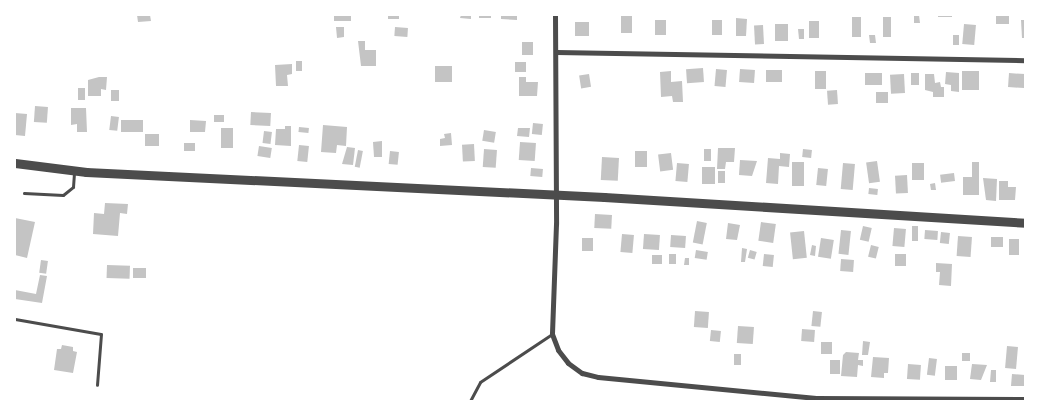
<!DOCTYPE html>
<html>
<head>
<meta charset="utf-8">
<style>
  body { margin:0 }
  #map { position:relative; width:1040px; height:416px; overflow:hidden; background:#fff; font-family:"Work Sans",sans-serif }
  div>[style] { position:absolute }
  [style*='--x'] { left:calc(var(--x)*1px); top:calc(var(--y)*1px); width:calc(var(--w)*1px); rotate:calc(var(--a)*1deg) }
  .building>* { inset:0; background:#c4c4c4; transform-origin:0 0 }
  .service>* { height:3px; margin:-1.5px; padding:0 1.5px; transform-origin:1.5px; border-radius:1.5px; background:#4c4c4c }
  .minor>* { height:5px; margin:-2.5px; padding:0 2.5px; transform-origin:2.5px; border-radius:2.5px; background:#4c4c4c }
  .tertiary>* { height:9px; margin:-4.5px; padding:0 4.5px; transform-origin:4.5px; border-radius:4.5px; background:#4c4c4c }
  span { translate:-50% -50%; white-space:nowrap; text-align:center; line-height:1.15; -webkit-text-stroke:4px #fff; paint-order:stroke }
  .frame { position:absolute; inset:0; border:16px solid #fff; pointer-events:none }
</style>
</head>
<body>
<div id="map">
  <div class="building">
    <i style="clip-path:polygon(137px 15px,150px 15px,151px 21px,138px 22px)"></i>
    <i style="left:334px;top:15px;width:17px;height:6px"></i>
    <i style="left:388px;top:15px;width:11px;height:4px"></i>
    <i style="clip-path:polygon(461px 15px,471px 15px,471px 19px,460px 18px)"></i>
    <i style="left:479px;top:15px;width:12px;height:3px"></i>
    <i style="clip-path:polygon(501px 15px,517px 15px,517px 20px,501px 19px)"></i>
    <i style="left:621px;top:15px;width:11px;height:18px"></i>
    <i style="clip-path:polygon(914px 15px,919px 15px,920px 23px,914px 23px)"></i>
    <i style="left:938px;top:15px;width:14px;height:2px"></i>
    <i style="left:996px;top:15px;width:13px;height:9px"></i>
    <i style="left:852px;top:17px;width:9px;height:20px"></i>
    <i style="left:883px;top:17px;width:8px;height:20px"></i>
    <i style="clip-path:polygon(736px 18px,747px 19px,746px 36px,736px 36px)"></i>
    <i style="left:655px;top:20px;width:11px;height:15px"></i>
    <i style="left:712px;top:20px;width:10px;height:15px"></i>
    <i style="clip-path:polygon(1021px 20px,1025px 20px,1025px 38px,1022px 38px)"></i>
    <i style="left:809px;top:21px;width:10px;height:17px"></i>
    <i style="left:575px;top:22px;width:14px;height:14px"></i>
    <i style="left:775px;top:24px;width:13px;height:17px"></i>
    <i style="left:964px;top:24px;width:12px;height:20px;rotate:5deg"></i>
    <i style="left:763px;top:25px;width:19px;height:9px;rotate:87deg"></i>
    <i style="clip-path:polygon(336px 27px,344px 27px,344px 37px,337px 38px)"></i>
    <i style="left:395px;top:27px;width:13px;height:9px;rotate:4deg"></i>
    <i style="clip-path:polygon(798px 29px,804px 29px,804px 39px,799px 39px)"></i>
    <i style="clip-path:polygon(869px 35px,875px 35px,876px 43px,870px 43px)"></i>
    <i style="left:953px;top:35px;width:6px;height:10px"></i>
    <i style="clip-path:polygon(358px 41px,365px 41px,365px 50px,376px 50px,376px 66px,361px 66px)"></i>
    <i style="left:522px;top:42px;width:11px;height:13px"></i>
    <i style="left:296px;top:61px;width:6px;height:10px"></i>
    <i style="left:515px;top:62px;width:11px;height:10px"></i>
    <i style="clip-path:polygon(292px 64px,292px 74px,287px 75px,288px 86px,276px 86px,275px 65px)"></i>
    <i style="left:452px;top:66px;width:16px;height:17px;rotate:90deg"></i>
    <i style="left:703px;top:68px;width:14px;height:17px;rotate:86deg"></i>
    <i style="left:716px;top:69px;width:11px;height:17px;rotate:5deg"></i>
    <i style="left:740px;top:69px;width:15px;height:13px;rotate:4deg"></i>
    <i style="left:782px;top:70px;width:12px;height:16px;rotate:90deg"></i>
    <i style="clip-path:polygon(671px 71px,671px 82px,682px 81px,683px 102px,673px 102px,672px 96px,661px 97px,660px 72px)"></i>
    <i style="left:815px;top:71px;width:11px;height:18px"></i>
    <i style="left:962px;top:71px;width:17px;height:19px"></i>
    <i style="clip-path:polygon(946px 72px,959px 73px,959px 92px,951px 91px,951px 85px,945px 84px)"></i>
    <i style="left:865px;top:73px;width:17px;height:12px"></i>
    <i style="left:911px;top:73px;width:8px;height:12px"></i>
    <i style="left:1009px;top:73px;width:16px;height:14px;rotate:4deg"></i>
    <i style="left:589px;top:74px;width:13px;height:10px;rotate:81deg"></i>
    <i style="left:904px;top:74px;width:19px;height:14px;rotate:87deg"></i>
    <i style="clip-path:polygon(925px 74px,934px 74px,935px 83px,940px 82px,941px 87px,944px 87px,944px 97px,933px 97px,933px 92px,925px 90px)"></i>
    <i style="clip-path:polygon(99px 77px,107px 77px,106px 90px,101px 89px,101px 96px,88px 96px,88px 80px)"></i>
    <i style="clip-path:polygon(519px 77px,526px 77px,526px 82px,538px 82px,537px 96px,519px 96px)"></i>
    <i style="left:78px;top:88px;width:7px;height:12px"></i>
    <i style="left:111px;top:90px;width:8px;height:11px"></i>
    <i style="left:837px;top:90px;width:14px;height:10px;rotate:86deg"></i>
    <i style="left:876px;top:92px;width:12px;height:11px"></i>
    <i style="left:35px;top:106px;width:13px;height:16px;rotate:4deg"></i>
    <i style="clip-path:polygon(71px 108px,86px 108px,87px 132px,77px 132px,77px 124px,71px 125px)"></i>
    <i style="left:251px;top:112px;width:20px;height:13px;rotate:3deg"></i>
    <i style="clip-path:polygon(15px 113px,27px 114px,25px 136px,15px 135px)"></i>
    <i style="left:214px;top:115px;width:10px;height:7px"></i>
    <i style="left:111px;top:116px;width:8px;height:14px;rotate:7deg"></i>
    <i style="left:143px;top:120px;width:12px;height:22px;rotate:90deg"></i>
    <i style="clip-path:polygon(190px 120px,206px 121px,205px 132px,190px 132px)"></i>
    <i style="left:533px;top:123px;width:10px;height:11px;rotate:6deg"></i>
    <i style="clip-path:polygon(323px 125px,347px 127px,346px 146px,337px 145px,336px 153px,321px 152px)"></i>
    <i style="clip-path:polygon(285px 126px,291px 126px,291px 146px,275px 145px,276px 129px,285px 129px)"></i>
    <i style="left:299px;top:127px;width:10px;height:5px;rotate:6deg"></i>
    <i style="left:221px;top:128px;width:12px;height:20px"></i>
    <i style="clip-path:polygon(518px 128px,530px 128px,529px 137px,517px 136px)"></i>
    <i style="left:484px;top:130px;width:12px;height:11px;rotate:9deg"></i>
    <i style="left:264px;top:131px;width:8px;height:12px;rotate:7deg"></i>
    <i style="clip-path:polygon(451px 133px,452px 145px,440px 146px,440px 139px,445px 138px,444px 134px)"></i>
    <i style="left:145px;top:134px;width:14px;height:12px"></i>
    <i style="clip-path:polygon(382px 141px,382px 157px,374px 157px,373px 142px)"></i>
    <i style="left:520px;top:142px;width:16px;height:18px;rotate:4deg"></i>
    <i style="left:184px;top:143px;width:11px;height:8px"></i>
    <i style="left:474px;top:144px;width:17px;height:12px;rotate:87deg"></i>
    <i style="left:299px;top:145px;width:10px;height:16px;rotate:6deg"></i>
    <i style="left:259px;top:146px;width:13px;height:10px;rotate:9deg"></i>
    <i style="clip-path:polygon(347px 147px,355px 148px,353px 165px,342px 164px)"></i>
    <i style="clip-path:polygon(718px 148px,735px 148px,734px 162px,726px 162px,725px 169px,717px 169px)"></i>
    <i style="left:484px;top:149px;width:13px;height:18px;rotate:4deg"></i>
    <i style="left:704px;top:149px;width:7px;height:12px"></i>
    <i style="left:803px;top:149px;width:9px;height:8px;rotate:6deg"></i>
    <i style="left:358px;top:150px;width:5px;height:17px;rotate:11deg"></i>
    <i style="left:390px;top:151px;width:9px;height:13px;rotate:6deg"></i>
    <i style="left:635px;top:151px;width:12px;height:16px"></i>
    <i style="left:671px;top:153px;width:17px;height:13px;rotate:83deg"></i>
    <i style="clip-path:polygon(780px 153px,790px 154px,789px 167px,779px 166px,778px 184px,766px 183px,768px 158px,780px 159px)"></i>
    <i style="left:602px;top:157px;width:17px;height:23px;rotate:3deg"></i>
    <i style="clip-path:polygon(740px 160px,757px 161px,752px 176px,739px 175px)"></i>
    <i style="left:877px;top:161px;width:21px;height:11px;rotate:82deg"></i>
    <i style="left:792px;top:162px;width:12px;height:24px"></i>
    <i style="clip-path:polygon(972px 162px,979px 162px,979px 195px,963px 195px,963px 177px,972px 177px)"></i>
    <i style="left:677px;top:163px;width:12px;height:18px;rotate:5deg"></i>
    <i style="left:843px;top:163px;width:12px;height:26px;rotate:5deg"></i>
    <i style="left:924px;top:163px;width:17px;height:12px;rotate:90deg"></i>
    <i style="left:702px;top:167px;width:13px;height:17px"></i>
    <i style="left:531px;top:168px;width:12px;height:8px;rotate:5deg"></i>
    <i style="left:818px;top:168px;width:10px;height:17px;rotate:6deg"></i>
    <i style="left:718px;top:171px;width:7px;height:12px"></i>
    <i style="left:954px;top:173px;width:8px;height:14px;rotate:83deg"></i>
    <i style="left:907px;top:175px;width:18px;height:12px;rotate:87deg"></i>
    <i style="clip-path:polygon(983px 178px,997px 179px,996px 201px,986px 200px)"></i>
    <i style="clip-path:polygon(999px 181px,1008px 181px,1008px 187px,1016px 187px,1015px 200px,999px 200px)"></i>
    <i style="clip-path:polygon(935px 183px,936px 190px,931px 190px,930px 184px)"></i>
    <i style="left:869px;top:188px;width:9px;height:6px;rotate:6deg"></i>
    <i style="clip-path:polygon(105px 203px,128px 204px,127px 214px,120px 213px,118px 236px,93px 234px,94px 213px,104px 214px)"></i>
    <i style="left:595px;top:214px;width:17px;height:14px;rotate:3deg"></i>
    <i style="clip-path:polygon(15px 218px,35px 222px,27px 258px,15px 255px)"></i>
    <i style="left:697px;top:221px;width:10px;height:22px;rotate:11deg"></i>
    <i style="left:761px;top:222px;width:15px;height:19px;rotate:8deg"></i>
    <i style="clip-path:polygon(728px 223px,740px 225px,737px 240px,726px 239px)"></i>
    <i style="left:863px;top:226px;width:9px;height:14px;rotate:13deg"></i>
    <i style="left:912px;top:226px;width:6px;height:15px"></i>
    <i style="left:894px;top:228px;width:12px;height:18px;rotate:5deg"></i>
    <i style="left:841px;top:230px;width:10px;height:24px;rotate:6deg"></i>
    <i style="left:925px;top:230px;width:13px;height:9px;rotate:4deg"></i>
    <i style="left:804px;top:231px;width:27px;height:14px;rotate:84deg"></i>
    <i style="left:941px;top:232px;width:9px;height:11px;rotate:6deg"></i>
    <i style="left:622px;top:234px;width:12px;height:18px;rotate:5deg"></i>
    <i style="left:644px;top:234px;width:16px;height:15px;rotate:4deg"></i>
    <i style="left:671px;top:235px;width:15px;height:12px;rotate:4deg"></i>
    <i style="left:958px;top:236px;width:14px;height:20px;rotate:4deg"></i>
    <i style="left:991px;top:237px;width:12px;height:10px"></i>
    <i style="left:582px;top:238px;width:11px;height:13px"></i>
    <i style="left:821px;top:238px;width:13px;height:19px;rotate:9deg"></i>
    <i style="left:1009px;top:239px;width:10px;height:16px"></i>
    <i style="clip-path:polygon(812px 245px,816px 246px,815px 256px,810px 255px)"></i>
    <i style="left:871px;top:245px;width:8px;height:12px;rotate:14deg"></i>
    <i style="clip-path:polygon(742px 248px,747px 249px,745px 262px,741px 262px)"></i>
    <i style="left:696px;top:250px;width:12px;height:8px;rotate:9deg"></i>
    <i style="left:750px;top:250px;width:7px;height:8px;rotate:16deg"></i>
    <i style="left:669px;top:254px;width:7px;height:10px"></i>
    <i style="left:764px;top:254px;width:10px;height:12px;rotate:6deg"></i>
    <i style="left:895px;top:254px;width:11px;height:12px"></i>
    <i style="left:652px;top:255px;width:10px;height:9px"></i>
    <i style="clip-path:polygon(685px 258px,689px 258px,689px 265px,684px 265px)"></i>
    <i style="left:841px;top:259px;width:13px;height:12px;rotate:4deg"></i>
    <i style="left:41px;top:260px;width:7px;height:13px;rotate:8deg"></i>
    <i style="clip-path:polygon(936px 263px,952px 264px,951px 286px,939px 285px,940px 272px,936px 272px)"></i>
    <i style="left:107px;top:265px;width:23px;height:13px;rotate:2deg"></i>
    <i style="left:133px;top:268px;width:13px;height:10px"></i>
    <i style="clip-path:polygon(40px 275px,47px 276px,42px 303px,15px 299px,15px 290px,36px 294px)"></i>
    <i style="left:695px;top:311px;width:14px;height:16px;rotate:4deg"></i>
    <i style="left:813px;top:311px;width:9px;height:15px;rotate:6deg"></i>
    <i style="left:738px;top:326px;width:16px;height:17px;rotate:4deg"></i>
    <i style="left:802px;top:329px;width:13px;height:12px;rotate:4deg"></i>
    <i style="left:711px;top:330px;width:10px;height:11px;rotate:6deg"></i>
    <i style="clip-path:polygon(863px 341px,870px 342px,868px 355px,862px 355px)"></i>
    <i style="left:821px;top:342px;width:11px;height:12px"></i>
    <i style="clip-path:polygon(62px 345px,73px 347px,73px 351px,77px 352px,73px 373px,54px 370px,57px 349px,61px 349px)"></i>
    <i style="left:1007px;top:346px;width:11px;height:22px;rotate:5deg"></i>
    <i style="clip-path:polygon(846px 352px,859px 353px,858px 360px,863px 360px,863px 366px,858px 365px,857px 377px,841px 376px,843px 355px)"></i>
    <i style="left:962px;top:353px;width:8px;height:8px"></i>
    <i style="left:734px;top:354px;width:7px;height:11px"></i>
    <i style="clip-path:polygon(873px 357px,889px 358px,888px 373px,884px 373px,884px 378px,871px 377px)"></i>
    <i style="left:929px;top:358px;width:8px;height:17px;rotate:7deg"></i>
    <i style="left:830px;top:360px;width:10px;height:14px"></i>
    <i style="left:908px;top:364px;width:13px;height:15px;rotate:4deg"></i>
    <i style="clip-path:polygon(972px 364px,987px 365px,981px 380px,970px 379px)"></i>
    <i style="left:945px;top:366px;width:12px;height:14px"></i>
    <i style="clip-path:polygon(991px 370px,996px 370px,996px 382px,990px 382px)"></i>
    <i style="clip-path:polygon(1012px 374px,1025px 375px,1025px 386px,1011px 386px)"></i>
  </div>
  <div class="service">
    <i style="--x:24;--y:193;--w:39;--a:3"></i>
    <i style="--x:63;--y:195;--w:13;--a:-39"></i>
    <i style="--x:73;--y:187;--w:14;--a:-86"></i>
    <i style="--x:15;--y:319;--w:87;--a:9.9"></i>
    <i style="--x:101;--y:334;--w:51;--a:94.5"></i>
    <i style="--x:470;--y:401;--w:21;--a:-62"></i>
    <i style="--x:480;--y:382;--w:87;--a:-33.7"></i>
  </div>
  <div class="minor">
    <i style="--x:555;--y:15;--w:209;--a:89.7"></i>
    <i style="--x:556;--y:224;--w:110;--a:92.1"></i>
    <i style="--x:552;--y:334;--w:17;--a:69"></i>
    <i style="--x:558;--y:350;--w:16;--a:52"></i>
    <i style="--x:568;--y:363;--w:17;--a:36"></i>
    <i style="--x:582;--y:373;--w:16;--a:14"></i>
    <i style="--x:598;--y:377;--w:219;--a:5.5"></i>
    <i style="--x:816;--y:398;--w:209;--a:0.3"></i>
    <i style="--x:556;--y:52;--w:469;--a:1"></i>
  </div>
  <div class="tertiary">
    <i style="--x:15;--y:163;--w:72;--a:7.2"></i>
    <i style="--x:86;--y:172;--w:519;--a:2.76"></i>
    <i style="--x:604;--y:197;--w:422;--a:3.5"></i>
  </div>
  <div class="frame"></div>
</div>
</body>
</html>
